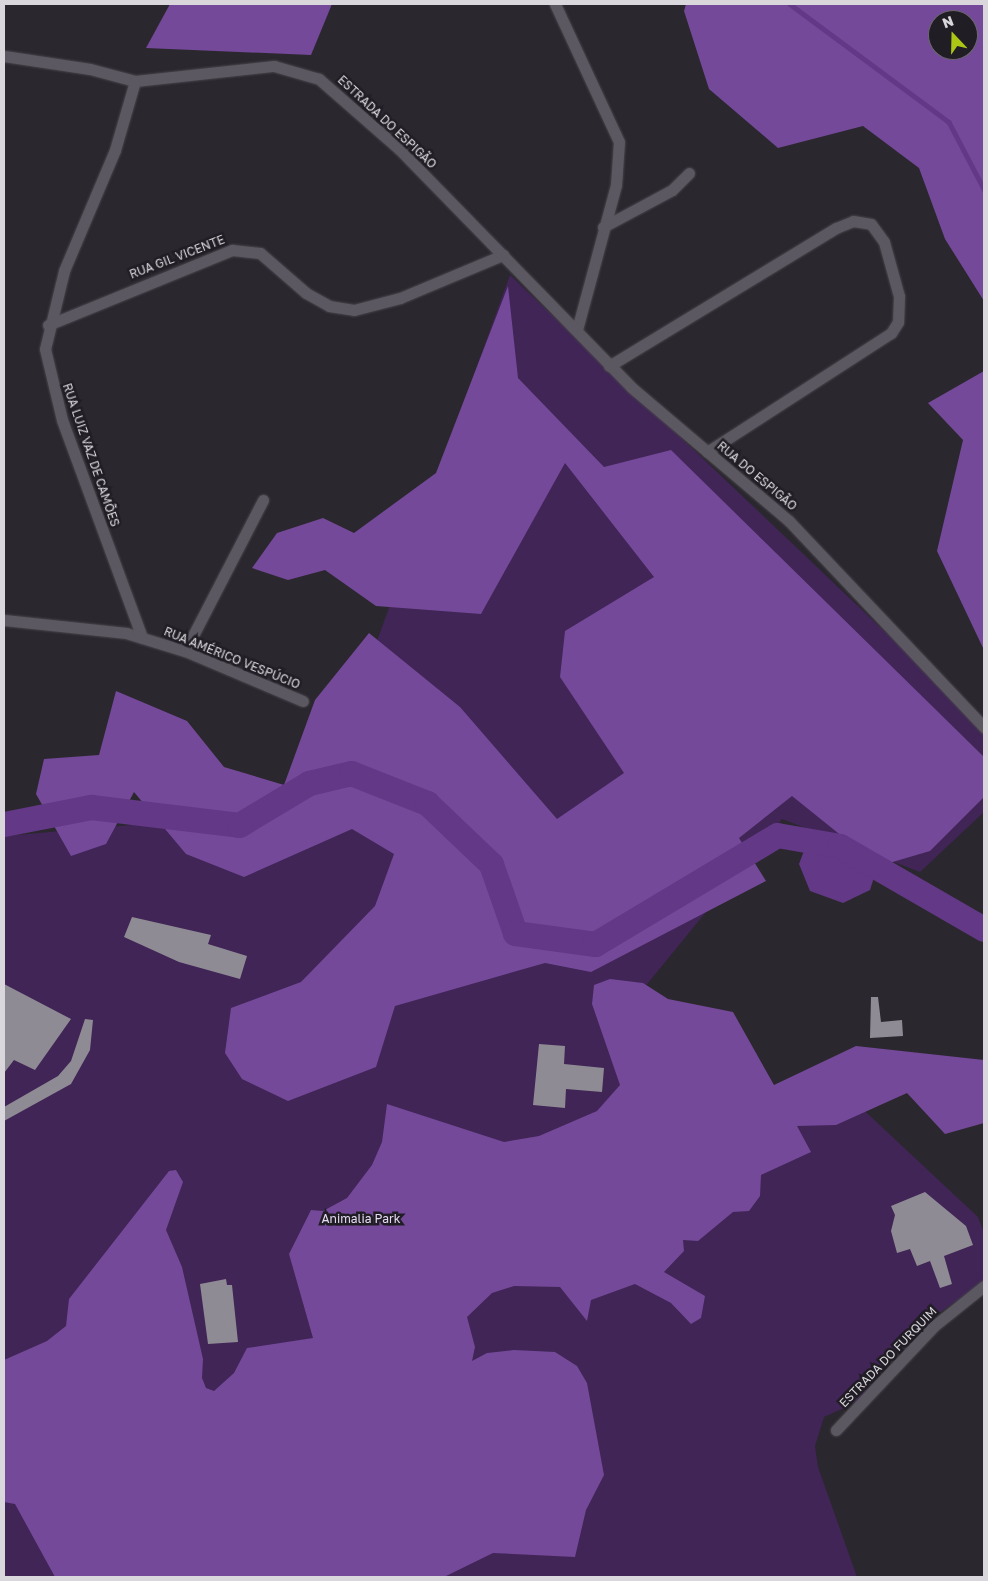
<!DOCTYPE html>
<html>
<head>
<meta charset="utf-8">
<style>
  body { margin:0 }
  #map { position:relative; width:988px; height:1581px; overflow:hidden; background:#2b272f; font-family:"Golos Text",sans-serif }
  div>[style] { position:absolute }
  [style*='--x'] { left:calc(var(--x)*1px); top:calc(var(--y)*1px); width:calc(var(--w)*1px); rotate:calc(var(--a)*1deg) }
  .green>* { inset:0; background:#402556 }
  .forest>* { inset:0; background:#744999 }
  .water>* { inset:0; background:#633886 }
  .stream>* { height:4.5px; margin:-2.25px; padding:0 2.25px; transform-origin:2.25px; border-radius:2.25px; background:#633886 }
  .river>* { height:25px; margin:-12.5px; padding:0 12.5px; transform-origin:12.5px; border-radius:12.5px; background:#633886 }
  .building>* { inset:0; background:#8f8b94 }
  .roads { filter:drop-shadow(0 0 1px #47444a) drop-shadow(0 0 1px #47444a) }
  .street>* { height:11px; margin:-5.5px; padding:0 5.5px; transform-origin:5.5px; border-radius:5.5px; background:#5c5861 }
  span { translate:-50% -50%; white-space:nowrap; text-align:center; line-height:1.15; -webkit-text-stroke:5px #211d25; paint-order:stroke }
  .street-label { font-size:12px; color:#dad7dc }
  .park-label { font-size:12px; color:#e6dbf2 }
  .frame { position:absolute; inset:0; border:5px solid #dad7dc; pointer-events:none }
  .north { position:absolute; left:928px; top:10px; width:50px; height:50px; box-sizing:border-box; background:#211d25; border:1px solid #6b676e; border-radius:50%; rotate:339deg; font-size:14px; font-weight:700; line-height:20px; text-align:center; color:#dad7dc }
  .north::after { content:''; display:block; margin:auto; width:18px; height:22px; background:#abc615; clip-path:polygon(50% 0,100% 100%,50% 72%,0 100%) }
</style>
</head>
<body>
<div id="map">
  <div class="green">
    <i style="clip-path:polygon(510px 275px,984px 726px,984px 812px,920px 872px,782px 819px,639px 994px,766px 1098px,838px 1086px,978px 1217px,984px 1233px,984px 1282px,920px 1326px,889px 1357px,859px 1401px,824px 1417px,815px 1446px,818px 1467px,857px 1577px,4px 1577px,4px 836px,294px 811px,357px 696px)"></i>
  </div>
  <div class="forest">
    <i style="clip-path:polygon(170px 4px,332px 4px,311px 55px,146px 48px)"></i>
    <i style="clip-path:polygon(evenodd,686px 4px,984px 4px,984px 301px,945px 239px,919px 168px,863px 126px,778px 148px,709px 89px,684px 11px,686px 4px,938px 20px,968px 20px,968px 50px,938px 50px,938px 20px)"></i>
    <i style="clip-path:polygon(508px 286px,518px 378px,604px 467px,671px 450px,984px 757px,984px 797px,930px 851px,879px 866px,792px 796px,739px 838px,766px 881px,591px 972px,545px 963px,395px 1006px,376px 1067px,288px 1101px,242px 1079px,225px 1053px,231px 1008px,301px 982px,375px 906px,394px 854px,352px 829px,244px 877px,186px 854px,134px 792px,106px 844px,71px 856px,36px 794px,44px 759px,99px 755px,116px 691px,187px 721px,224px 767px,284px 785px,315px 700px,369px 633px,460px 707px,557px 819px,624px 773px,560px 677px,565px 631px,654px 577px,565px 463px,481px 614px,376px 606px,325px 570px,288px 580px,252px 568px,277px 533px,323px 518px,354px 533px,436px 473px)"></i>
    <i style="clip-path:polygon(984px 371px,984px 650px,937px 551px,963px 440px,928px 403px)"></i>
    <i style="clip-path:polygon(610px 979px,643px 983px,668px 999px,733px 1012px,774px 1085px,856px 1046px,984px 1060px,984px 1123px,945px 1134px,907px 1093px,836px 1125px,797px 1126px,811px 1152px,761px 1175px,760px 1196px,749px 1211px,733px 1212px,698px 1241px,683px 1240px,684px 1251px,664px 1272px,705px 1296px,701px 1318px,691px 1324px,671px 1303px,635px 1284px,591px 1300px,587px 1321px,560px 1287px,514px 1286px,492px 1293px,467px 1317px,475px 1347px,472px 1361px,487px 1353px,514px 1350px,555px 1352px,577px 1366px,587px 1383px,604px 1475px,586px 1510px,575px 1557px,493px 1553px,444px 1577px,55px 1577px,15px 1504px,4px 1502px,4px 1360px,47px 1341px,66px 1326px,69px 1299px,169px 1171px,176px 1170px,183px 1182px,166px 1230px,182px 1267px,203px 1359px,202px 1378px,206px 1388px,214px 1391px,234px 1373px,247px 1348px,313px 1338px,289px 1254px,311px 1210px,323px 1211px,347px 1198px,372px 1165px,382px 1142px,387px 1104px,504px 1142px,539px 1136px,597px 1111px,620px 1085px,592px 1004px,594px 985px)"></i>
  </div>
  <div class="water">
    <i style="clip-path:polygon(808px 840px,840px 846px,877px 868px,870px 890px,843px 903px,810px 891px,799px 864px)"></i>
  </div>
  <div class="stream">
    <i style="--x:790;--y:4;--w:198;--a:36.6"></i>
    <i style="--x:949;--y:122;--w:76;--a:62.4"></i>
  </div>
  <div class="river">
    <i style="--x:4;--y:824;--w:89;--a:-11.1"></i>
    <i style="--x:91;--y:807;--w:149;--a:6.9"></i>
    <i style="--x:239;--y:825;--w:82;--a:-31"></i>
    <i style="--x:309;--y:783;--w:43;--a:-13.4"></i>
    <i style="--x:351;--y:773;--w:82;--a:21.5"></i>
    <i style="--x:427;--y:803;--w:88;--a:43.6"></i>
    <i style="--x:491;--y:864;--w:73;--a:70.8"></i>
    <i style="--x:515;--y:933;--w:81;--a:7.8"></i>
    <i style="--x:595;--y:944;--w:212;--a:-30.9"></i>
    <i style="--x:777;--y:835;--w:64;--a:9.9"></i>
    <i style="--x:840;--y:846;--w:166;--a:30"></i>
  </div>
  <div class="building">
    <i style="clip-path:polygon(132px 917px,211px 935px,208px 944px,247px 956px,240px 979px,179px 962px,124px 937px)"></i>
    <i style="clip-path:polygon(4px 984px,71px 1019px,35px 1070px,14px 1060px,4px 1073px)"></i>
    <i style="clip-path:polygon(871px 997px,878px 997px,881px 1022px,902px 1020px,903px 1036px,870px 1038px)"></i>
    <i style="clip-path:polygon(85px 1019px,93px 1020px,90px 1050px,71px 1084px,4px 1121px,4px 1107px,58px 1076px,71px 1061px)"></i>
    <i style="clip-path:polygon(539px 1044px,565px 1046px,564px 1064px,604px 1068px,602px 1092px,566px 1089px,565px 1108px,533px 1105px)"></i>
    <i style="clip-path:polygon(925px 1192px,966px 1226px,973px 1245px,944px 1256px,952px 1284px,940px 1288px,930px 1261px,917px 1266px,910px 1249px,897px 1253px,891px 1231px,895px 1215px,891px 1206px)"></i>
    <i style="clip-path:polygon(226px 1279px,227px 1285px,232px 1285px,238px 1342px,208px 1344px,200px 1284px)"></i>
  </div>
  <div class="roads">
    <div class="street">
      <i style="--x:555;--y:4;--w:152;--a:65.1"></i>
      <i style="--x:619;--y:142;--w:43;--a:94"></i>
      <i style="--x:616;--y:185;--w:150;--a:105.1"></i>
      <i style="--x:4;--y:56;--w:87;--a:8.6"></i>
      <i style="--x:90;--y:69;--w:47;--a:14.9"></i>
      <i style="--x:135;--y:81;--w:140;--a:-6.2"></i>
      <i style="--x:274;--y:66;--w:47;--a:16.1"></i>
      <i style="--x:319;--y:79;--w:106;--a:41.2"></i>
      <i style="--x:399;--y:149;--w:332;--a:45.7"></i>
      <i style="--x:631;--y:387;--w:207;--a:40.3"></i>
      <i style="--x:789;--y:521;--w:284;--a:46.6"></i>
      <i style="--x:135;--y:81;--w:72;--a:106.2"></i>
      <i style="--x:115;--y:150;--w:131;--a:112.9"></i>
      <i style="--x:64;--y:271;--w:80;--a:103.7"></i>
      <i style="--x:45;--y:349;--w:73;--a:76.5"></i>
      <i style="--x:62;--y:420;--w:232;--a:69.8"></i>
      <i style="--x:603;--y:227;--w:78;--a:-28.2"></i>
      <i style="--x:672;--y:190;--w:24;--a:-45"></i>
      <i style="--x:48;--y:325;--w:199;--a:-22.2"></i>
      <i style="--x:232;--y:250;--w:28;--a:6"></i>
      <i style="--x:260;--y:253;--w:61;--a:41"></i>
      <i style="--x:306;--y:293;--w:26;--a:29"></i>
      <i style="--x:329;--y:306;--w:25;--a:9"></i>
      <i style="--x:354;--y:310;--w:48;--a:-14.6"></i>
      <i style="--x:400;--y:298;--w:112;--a:-22.7"></i>
      <i style="--x:609;--y:366;--w:266;--a:-31.3"></i>
      <i style="--x:836;--y:228;--w:18;--a:-22"></i>
      <i style="--x:853;--y:221;--w:18;--a:9"></i>
      <i style="--x:871;--y:224;--w:22;--a:54"></i>
      <i style="--x:884;--y:242;--w:56;--a:74.5"></i>
      <i style="--x:899;--y:296;--w:26;--a:92"></i>
      <i style="--x:898;--y:322;--w:13;--a:122"></i>
      <i style="--x:891;--y:333;--w:219;--a:147.1"></i>
      <i style="--x:4;--y:620;--w:123;--a:6.1"></i>
      <i style="--x:126;--y:633;--w:62;--a:17"></i>
      <i style="--x:185;--y:651;--w:128;--a:23"></i>
      <i style="--x:185;--y:651;--w:170;--a:-62.7"></i>
      <i style="--x:836;--y:1430;--w:143;--a:-46.7"></i>
      <i style="--x:934;--y:1326;--w:64;--a:-38.7"></i>
    </div>
  </div>
  <div class="street-label">
    <span style="left:387px;top:122px;rotate:43deg">ESTRADA DO ESPIGÃO</span>
    <span style="left:177px;top:257px;rotate:-21deg">RUA GIL VICENTE</span>
    <span style="left:91px;top:455px;rotate:71deg">RUA LUIZ VAZ DE CAMÕES</span>
    <span style="left:757px;top:476px;rotate:40deg">RUA DO ESPIGÃO</span>
    <span style="left:232px;top:658px;rotate:22deg">RUA AMÉRICO VESPÚCIO</span>
    <span style="left:888px;top:1357px;rotate:-46deg">ESTRADA DO FURQUIM</span>
  </div>
  <div class="park-label">
    <span style="left:361px;top:1219px">Animalia Park</span>
  </div>
  <div class="frame"></div>
  <div class="north">N</div>
</div>
</body>
</html>
